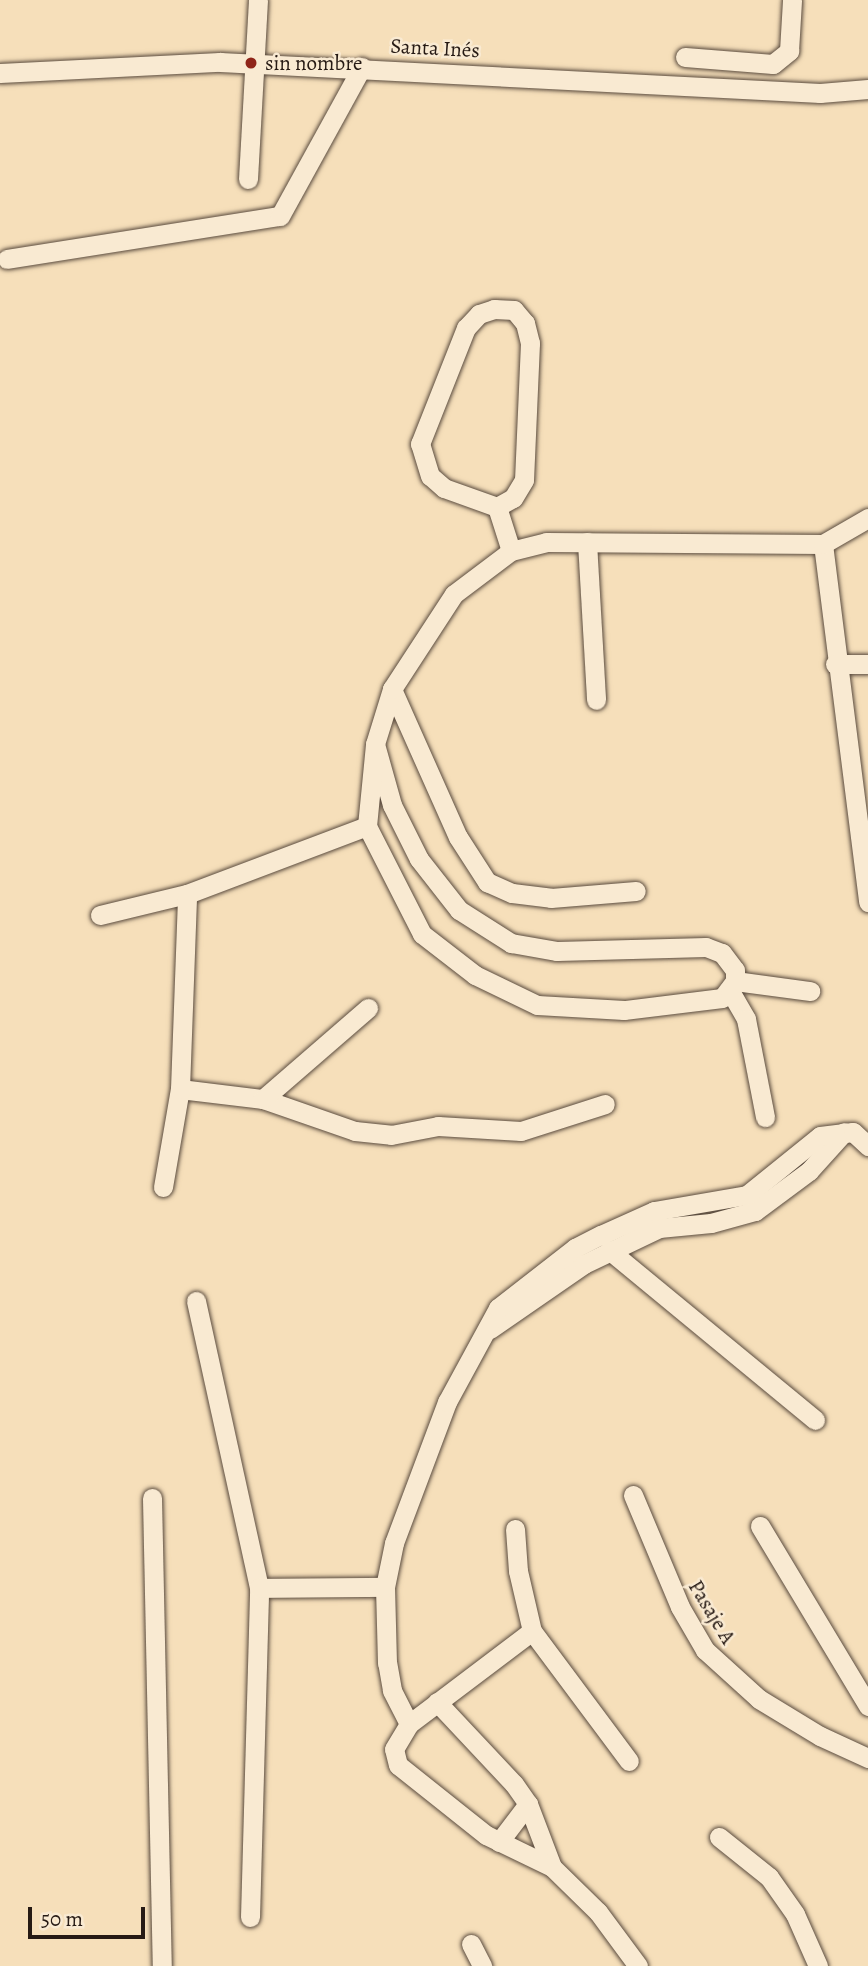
<!DOCTYPE html>
<html>
<head>
<meta charset="utf-8">
<style>
  body { margin:0 }
  #map { position:relative; width:868px; height:1966px; overflow:hidden; background:#f6dfba; font-family:Alegreya,serif }
  div>[style] { position:absolute }
  [style*='--x'] { left:calc(var(--x)*1px); top:calc(var(--y)*1px); width:calc(var(--w)*1px); rotate:calc(var(--a)*1deg) }
  .roads { filter:drop-shadow(0 0 2px #5a4b3e) drop-shadow(0 0 2px #5a4b3e) }
  .minor>* { height:19px; margin:-9.5px; padding:0 9.5px; transform-origin:9.5px; border-radius:9.5px; background:#f9ead2 }
  .dots>* { width:19px; height:19px; translate:-50% -50%; box-sizing:border-box; border:4px solid #f9ead2; border-radius:50% }
  span { translate:-50% -50%; white-space:nowrap; text-align:center; line-height:1.15; -webkit-text-stroke:5px #f9ead2; paint-order:stroke }
  .street-label { font-size:21px; color:#261a14 }
  .poi-label { font-size:21px; color:#261a14 }
  .left { translate:0 -50%; text-align:left }
  .scale { position:absolute; left:28px; top:1907px; width:117px; height:32px; box-sizing:border-box; border:4px solid #261a14; border-top:0; padding-left:9px; font-size:21px; line-height:24px; white-space:nowrap; color:#261a14; -webkit-text-stroke:5px #f9ead2; paint-order:stroke }
</style>
</head>
<body>
<div id="map">
  <div class="roads">
    <div class="minor">
      <i style="--x:685;--y:57;--w:88;--a:4.5"></i>
      <i style="--x:773;--y:64;--w:21;--a:-39"></i>
      <i style="--x:789;--y:51;--w:51;--a:-86.6"></i>
      <i style="--x:0;--y:73;--w:220;--a:-2.9"></i>
      <i style="--x:220;--y:62;--w:601;--a:2.96"></i>
      <i style="--x:820;--y:93;--w:48;--a:-4.8"></i>
      <i style="--x:248;--y:179;--w:179;--a:-86.8"></i>
      <i style="--x:7;--y:259;--w:276;--a:-9"></i>
      <i style="--x:280;--y:216;--w:170;--a:-61.2"></i>
      <i style="--x:494;--y:309;--w:20;--a:3"></i>
      <i style="--x:514;--y:310;--w:17;--a:50"></i>
      <i style="--x:525;--y:323;--w:21;--a:76"></i>
      <i style="--x:530;--y:343;--w:137;--a:92.5"></i>
      <i style="--x:524;--y:480;--w:21;--a:121"></i>
      <i style="--x:513;--y:498;--w:18;--a:151"></i>
      <i style="--x:497;--y:507;--w:56;--a:-160.3"></i>
      <i style="--x:444;--y:488;--w:18;--a:-139"></i>
      <i style="--x:430;--y:476;--w:34;--a:-107"></i>
      <i style="--x:420;--y:444;--w:125;--a:-68.4"></i>
      <i style="--x:466;--y:328;--w:19;--a:-47"></i>
      <i style="--x:479;--y:314;--w:16;--a:-18"></i>
      <i style="--x:497;--y:507;--w:46;--a:72.3"></i>
      <i style="--x:587;--y:542;--w:158;--a:86.7"></i>
      <i style="--x:823;--y:544;--w:361;--a:82.8"></i>
      <i style="--x:835;--y:664;--w:33;--a:0"></i>
      <i style="--x:392;--y:689;--w:162;--a:66"></i>
      <i style="--x:458;--y:837;--w:54;--a:57.2"></i>
      <i style="--x:487;--y:882;--w:27;--a:24"></i>
      <i style="--x:512;--y:893;--w:39;--a:7"></i>
      <i style="--x:551;--y:898;--w:85;--a:-4.7"></i>
      <i style="--x:375;--y:744;--w:63;--a:74.4"></i>
      <i style="--x:392;--y:805;--w:60;--a:63.4"></i>
      <i style="--x:419;--y:859;--w:65;--a:51.9"></i>
      <i style="--x:459;--y:910;--w:62;--a:32.4"></i>
      <i style="--x:511;--y:943;--w:47;--a:9.9"></i>
      <i style="--x:557;--y:951;--w:149;--a:-1.5"></i>
      <i style="--x:706;--y:947;--w:17;--a:21"></i>
      <i style="--x:722;--y:953;--w:21;--a:53"></i>
      <i style="--x:735;--y:970;--w:11;--a:90"></i>
      <i style="--x:735;--y:981;--w:21;--a:127"></i>
      <i style="--x:722;--y:998;--w:99;--a:173"></i>
      <i style="--x:624;--y:1010;--w:87;--a:-176.7"></i>
      <i style="--x:537;--y:1005;--w:69;--a:-154.2"></i>
      <i style="--x:475;--y:975;--w:67;--a:-142.3"></i>
      <i style="--x:422;--y:934;--w:121;--a:-117"></i>
      <i style="--x:367;--y:826;--w:82;--a:-84.4"></i>
      <i style="--x:375;--y:744;--w:58;--a:-72.8"></i>
      <i style="--x:392;--y:689;--w:113;--a:-56.9"></i>
      <i style="--x:454;--y:594;--w:71;--a:-37"></i>
      <i style="--x:511;--y:551;--w:36;--a:-14"></i>
      <i style="--x:546;--y:542;--w:277;--a:0.4"></i>
      <i style="--x:823;--y:544;--w:52;--a:-30"></i>
      <i style="--x:100;--y:915;--w:89;--a:-13.6"></i>
      <i style="--x:187;--y:894;--w:192;--a:-20.7"></i>
      <i style="--x:735;--y:981;--w:76;--a:7.6"></i>
      <i style="--x:730;--y:991;--w:32;--a:60"></i>
      <i style="--x:746;--y:1019;--w:100;--a:79"></i>
      <i style="--x:180;--y:1089;--w:84;--a:6.9"></i>
      <i style="--x:263;--y:1099;--w:97;--a:19.2"></i>
      <i style="--x:355;--y:1131;--w:36;--a:6"></i>
      <i style="--x:391;--y:1135;--w:48;--a:-10.8"></i>
      <i style="--x:438;--y:1126;--w:83;--a:3.4"></i>
      <i style="--x:521;--y:1131;--w:88;--a:-17.8"></i>
      <i style="--x:263;--y:1099;--w:139;--a:-40.9"></i>
      <i style="--x:163;--y:1187;--w:99;--a:-80.2"></i>
      <i style="--x:180;--y:1089;--w:195;--a:-87.9"></i>
      <i style="--x:609;--y:1250;--w:267;--a:39.5"></i>
      <i style="--x:196;--y:1301;--w:294;--a:77.6"></i>
      <i style="--x:490;--y:1329;--w:114;--a:-34.7"></i>
      <i style="--x:584;--y:1264;--w:83;--a:-25.6"></i>
      <i style="--x:659;--y:1228;--w:52;--a:-5.5"></i>
      <i style="--x:711;--y:1223;--w:46;--a:-15.3"></i>
      <i style="--x:755;--y:1211;--w:67;--a:-36.5"></i>
      <i style="--x:809;--y:1171;--w:52;--a:-48.1"></i>
      <i style="--x:633;--y:1495;--w:121;--a:67.2"></i>
      <i style="--x:680;--y:1607;--w:50;--a:59.8"></i>
      <i style="--x:705;--y:1650;--w:73;--a:42.2"></i>
      <i style="--x:759;--y:1699;--w:71;--a:31.2"></i>
      <i style="--x:820;--y:1736;--w:53;--a:24.6"></i>
      <i style="--x:152;--y:1498;--w:468;--a:88.8"></i>
      <i style="--x:760;--y:1526;--w:210;--a:59"></i>
      <i style="--x:515;--y:1529;--w:42;--a:85.9"></i>
      <i style="--x:518;--y:1571;--w:62;--a:76.9"></i>
      <i style="--x:437;--y:1702;--w:112;--a:46.8"></i>
      <i style="--x:514;--y:1784;--w:24;--a:55"></i>
      <i style="--x:528;--y:1804;--w:67;--a:69.1"></i>
      <i style="--x:409;--y:1724;--w:154;--a:-37.1"></i>
      <i style="--x:532;--y:1631;--w:162;--a:53.3"></i>
      <i style="--x:719;--y:1837;--w:64;--a:38.7"></i>
      <i style="--x:769;--y:1877;--w:45;--a:54.9"></i>
      <i style="--x:795;--y:1914;--w:57;--a:66.1"></i>
      <i style="--x:499;--y:1842;--w:48;--a:-52.7"></i>
      <i style="--x:250;--y:1917;--w:329;--a:-88.4"></i>
      <i style="--x:259;--y:1588;--w:126;--a:-0.5"></i>
      <i style="--x:471;--y:1944;--w:25;--a:63"></i>
      <i style="--x:638;--y:1966;--w:67;--a:-126.5"></i>
      <i style="--x:598;--y:1912;--w:64;--a:-135.6"></i>
      <i style="--x:552;--y:1867;--w:73;--a:-154.1"></i>
      <i style="--x:486;--y:1835;--w:112;--a:-141.5"></i>
      <i style="--x:398;--y:1765;--w:16;--a:-104"></i>
      <i style="--x:394;--y:1749;--w:29;--a:-59"></i>
      <i style="--x:409;--y:1724;--w:38;--a:-117"></i>
      <i style="--x:392;--y:1690;--w:27;--a:-100"></i>
      <i style="--x:387;--y:1663;--w:76;--a:-91.5"></i>
      <i style="--x:385;--y:1587;--w:45;--a:-78.4"></i>
      <i style="--x:394;--y:1543;--w:151;--a:-69.4"></i>
      <i style="--x:447;--y:1402;--w:107;--a:-61.5"></i>
      <i style="--x:498;--y:1308;--w:98;--a:-37.9"></i>
      <i style="--x:575;--y:1248;--w:29;--a:-27"></i>
      <i style="--x:601;--y:1235;--w:58;--a:-24.4"></i>
      <i style="--x:654;--y:1211;--w:94;--a:-9.8"></i>
      <i style="--x:747;--y:1195;--w:94;--a:-38.9"></i>
      <i style="--x:820;--y:1136;--w:33;--a:-7"></i>
      <i style="--x:853;--y:1132;--w:21;--a:43"></i>
    </div>
  </div>
  <div class="dots">
    <i style="left:251px;top:63px;background:#8f2418"></i>
  </div>
  <div class="street-label">
    <span style="left:435px;top:48px;rotate:3deg">Santa Inés</span>
    <span style="left:712px;top:1612px;rotate:59deg">Pasaje A</span>
  </div>
  <div class="poi-label">
    <span class="left" style="left:265px;top:63px">sin nombre</span>
  </div>
  <div class="scale">50 m</div>
</div>
</body>
</html>
